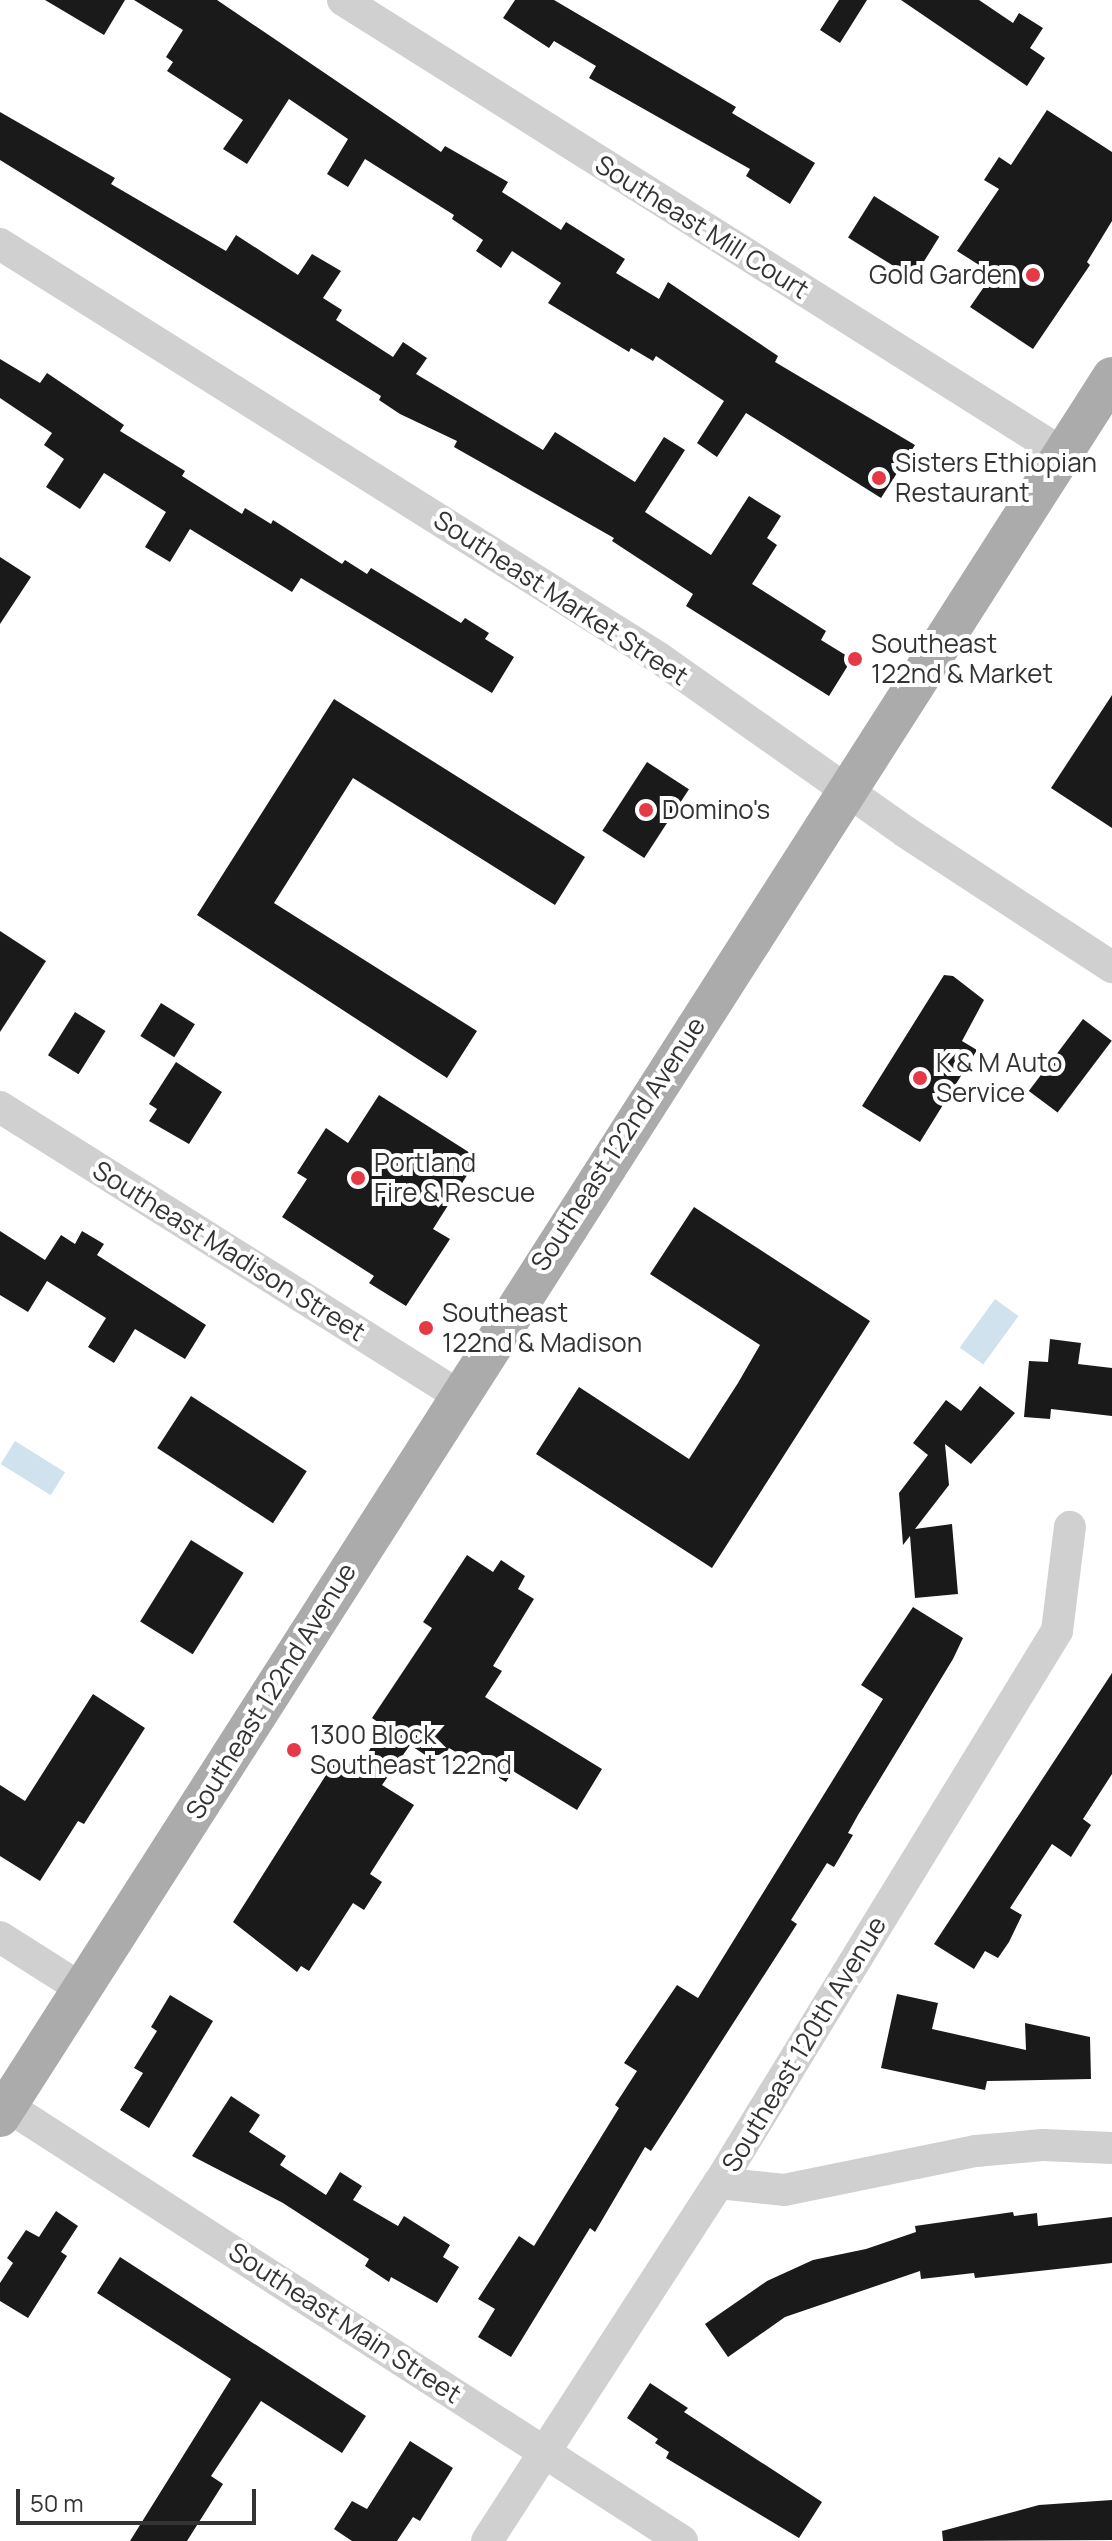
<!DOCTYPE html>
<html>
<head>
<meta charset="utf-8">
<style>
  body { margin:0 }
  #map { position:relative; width:1112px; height:2541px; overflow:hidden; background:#fff; font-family:Manrope,sans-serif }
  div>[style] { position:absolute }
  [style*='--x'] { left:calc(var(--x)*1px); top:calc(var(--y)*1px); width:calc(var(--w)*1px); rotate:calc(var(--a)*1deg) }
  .water>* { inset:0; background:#cfe2ee; transform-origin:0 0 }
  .building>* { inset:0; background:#1a1a1a; transform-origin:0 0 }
  .minor>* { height:32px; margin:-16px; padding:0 16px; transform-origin:16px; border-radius:16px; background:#d0d0d0 }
  .major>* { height:40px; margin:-20px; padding:0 20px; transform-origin:20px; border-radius:20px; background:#ababab }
  .dots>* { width:22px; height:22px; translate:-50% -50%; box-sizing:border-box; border:4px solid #fff; border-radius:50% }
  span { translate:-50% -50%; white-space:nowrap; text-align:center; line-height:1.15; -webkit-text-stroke:8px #fff; paint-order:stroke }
  .street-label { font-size:26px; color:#333 }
  .poi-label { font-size:26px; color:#333 }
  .right { translate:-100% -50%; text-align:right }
  .left { translate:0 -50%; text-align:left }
  .scale { position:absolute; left:16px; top:2489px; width:240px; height:36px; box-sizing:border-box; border:4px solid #333; border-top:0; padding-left:10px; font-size:24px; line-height:28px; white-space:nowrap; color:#333; -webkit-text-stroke:6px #fff; paint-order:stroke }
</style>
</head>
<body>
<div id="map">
  <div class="water">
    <i style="left:995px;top:1299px;width:29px;height:60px;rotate:36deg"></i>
    <i style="left:15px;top:1441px;width:59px;height:27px;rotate:32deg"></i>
  </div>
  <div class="building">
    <i style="clip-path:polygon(45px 0,125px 0,104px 35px)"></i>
    <i style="clip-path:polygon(134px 0,217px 0,441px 152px,445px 146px,508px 182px,502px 192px,561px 230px,566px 222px,625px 259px,616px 273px,659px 299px,668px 282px,778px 356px,775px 362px,915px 445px,881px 498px,746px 413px,717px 457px,697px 443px,724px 401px,656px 356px,653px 361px,631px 348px,629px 352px,548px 303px,561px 283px,512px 251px,501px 268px,476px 251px,483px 240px,452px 219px,454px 215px,365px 159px,348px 187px,327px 174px,348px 139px,289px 99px,247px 164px,223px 149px,243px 120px,167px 71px,173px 62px,166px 57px,183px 30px)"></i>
    <i style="clip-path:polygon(515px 0,554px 0,736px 107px,732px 113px,815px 163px,790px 204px,746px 176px,750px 169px,589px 78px,596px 66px,554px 41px,549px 48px,503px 18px)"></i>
    <i style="clip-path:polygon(839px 0,867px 0,840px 43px,820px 30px)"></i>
    <i style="clip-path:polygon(901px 0,979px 0,1013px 23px,1019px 13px,1043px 28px,1030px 48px,1045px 58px,1027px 86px)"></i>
    <i style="clip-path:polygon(1047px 110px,1112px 152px,1112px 221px,1087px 262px,1090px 265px,1033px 349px,970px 307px,986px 284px,980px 280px,987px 270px,957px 251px,999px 189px,984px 180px,999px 157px,1011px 165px)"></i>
    <i style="clip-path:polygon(0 112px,115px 178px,111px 184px,226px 251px,236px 235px,298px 275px,312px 254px,341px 271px,323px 298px,342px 310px,336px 320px,393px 357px,403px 342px,427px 358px,416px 374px,543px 450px,555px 432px,635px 482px,664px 437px,685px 450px,645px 512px,711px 555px,749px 496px,781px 516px,767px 538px,777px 545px,752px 584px,826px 631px,821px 640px,852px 659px,829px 696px,686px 606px,693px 594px,612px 541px,614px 538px,454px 447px,457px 441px,400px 414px,379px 400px,381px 396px,0 160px)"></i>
    <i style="left:874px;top:196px;width:77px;height:49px;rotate:32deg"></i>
    <i style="clip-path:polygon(0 359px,40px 383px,47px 373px,124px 425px,120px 431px,185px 471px,182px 476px,242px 514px,245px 508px,271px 524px,273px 520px,342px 564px,345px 560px,367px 574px,371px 568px,461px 623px,465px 618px,489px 633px,485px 639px,514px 657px,492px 693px,301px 578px,292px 592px,190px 529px,170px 562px,145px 547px,166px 512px,104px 473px,80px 509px,46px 487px,64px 459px,44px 445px,52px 433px,0 398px)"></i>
    <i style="clip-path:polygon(0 557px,31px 577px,0 624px)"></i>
    <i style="clip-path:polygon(1112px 695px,1112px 828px,1051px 788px)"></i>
    <i style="clip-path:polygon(334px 699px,585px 857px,555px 905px,353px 778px,274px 903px,477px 1031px,447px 1078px,197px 915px)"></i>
    <i style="left:647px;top:762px;width:50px;height:82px;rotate:33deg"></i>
    <i style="clip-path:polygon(0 931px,46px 961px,0 1032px)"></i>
    <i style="clip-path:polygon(944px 975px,953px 976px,984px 1000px,962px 1041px,977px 1050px,920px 1142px,862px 1106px)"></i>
    <i style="left:161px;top:1003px;width:40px;height:39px;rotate:32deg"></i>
    <i style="left:75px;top:1012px;width:36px;height:51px;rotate:32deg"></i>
    <i style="left:1083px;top:1019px;width:36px;height:90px;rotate:37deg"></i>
    <i style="clip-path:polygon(176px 1062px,222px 1092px,189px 1144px,149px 1121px,157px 1109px,149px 1104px)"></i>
    <i style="clip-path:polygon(379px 1095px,478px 1158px,433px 1229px,450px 1239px,406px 1306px,369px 1283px,374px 1276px,282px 1217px,307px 1179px,297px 1173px,326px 1128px,348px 1143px)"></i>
    <i style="clip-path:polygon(694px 1207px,870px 1321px,712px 1568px,536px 1454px,579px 1387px,689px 1459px,738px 1383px,760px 1345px,650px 1274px)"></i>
    <i style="clip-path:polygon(0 1231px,45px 1260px,61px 1235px,75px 1244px,82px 1231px,104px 1244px,97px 1255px,206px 1325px,185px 1359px,135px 1329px,114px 1363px,88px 1347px,106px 1318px,47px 1281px,28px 1312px,0 1295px)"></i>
    <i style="clip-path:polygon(1050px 1339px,1081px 1343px,1078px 1364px,1112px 1368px,1112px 1416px,1051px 1409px,1050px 1419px,1024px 1417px,1029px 1361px,1048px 1362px)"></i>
    <i style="clip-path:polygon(980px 1386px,1015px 1413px,971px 1464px,945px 1444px,949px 1485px,915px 1529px,952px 1524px,958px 1594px,915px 1598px,910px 1536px,903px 1545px,899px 1493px,928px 1455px,913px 1443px,946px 1400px,961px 1411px)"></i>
    <i style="left:191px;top:1396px;width:138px;height:62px;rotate:33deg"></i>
    <i style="left:191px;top:1540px;width:62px;height:96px;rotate:32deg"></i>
    <i style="clip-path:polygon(467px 1555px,493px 1572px,501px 1560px,525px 1576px,518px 1589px,534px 1599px,493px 1666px,502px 1671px,485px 1697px,602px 1769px,577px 1810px,513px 1771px,506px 1782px,449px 1748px,439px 1764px,410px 1745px,382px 1785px,414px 1805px,370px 1874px,382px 1882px,364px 1910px,353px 1903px,309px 1971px,301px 1966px,297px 1972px,233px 1922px,338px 1756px,357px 1768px,385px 1727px,372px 1718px,432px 1628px,423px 1622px)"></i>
    <i style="clip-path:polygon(913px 1607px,963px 1638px,953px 1659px,858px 1815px,848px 1833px,853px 1835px,834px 1867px,827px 1863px,791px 1920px,797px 1924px,651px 2151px,645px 2147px,595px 2232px,590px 2228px,511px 2357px,478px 2337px,495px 2309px,478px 2299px,519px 2236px,534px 2246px,619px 2108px,615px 2105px,637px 2071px,624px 2063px,677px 1985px,698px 1998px,883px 1699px,861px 1685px)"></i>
    <i style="clip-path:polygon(1112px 1673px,1112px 1774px,1083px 1819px,1091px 1825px,1071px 1857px,1052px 1844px,1010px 1908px,1022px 1915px,1009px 1942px,998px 1958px,985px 1951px,974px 1969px,934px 1944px)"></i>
    <i style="clip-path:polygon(93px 1694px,145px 1728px,84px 1824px,78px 1821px,40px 1881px,0 1856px,0 1785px,25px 1801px)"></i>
    <i style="clip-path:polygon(897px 1994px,938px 2003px,932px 2029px,1026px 2050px,1025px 2023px,1090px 2037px,1091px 2079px,987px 2081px,985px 2090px,881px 2068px)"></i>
    <i style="clip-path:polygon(170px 1995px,213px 2021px,149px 2128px,120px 2110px,143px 2073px,134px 2068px,157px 2031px,151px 2027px)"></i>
    <i style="clip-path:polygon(231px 2096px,260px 2115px,249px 2132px,286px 2156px,280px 2165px,326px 2195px,340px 2172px,362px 2186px,353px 2200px,398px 2226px,404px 2216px,450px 2245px,443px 2257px,459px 2267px,437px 2303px,391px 2277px,389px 2282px,365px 2266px,369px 2259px,283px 2203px,192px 2156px)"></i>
    <i style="clip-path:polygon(56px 2211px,78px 2226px,61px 2252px,67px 2256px,28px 2318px,0 2301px,0 2283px,13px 2263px,7px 2258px,26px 2230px,39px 2237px)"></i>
    <i style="clip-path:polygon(1013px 2212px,1014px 2216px,1037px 2213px,1038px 2226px,1112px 2217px,1112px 2263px,975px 2278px,974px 2273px,921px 2279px,920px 2271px,785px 2317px,728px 2357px,705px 2324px,767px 2281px,813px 2260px,866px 2249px,916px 2232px,915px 2226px)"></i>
    <i style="clip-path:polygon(120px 2257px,366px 2416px,342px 2453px,261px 2401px,211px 2476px,223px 2484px,187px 2541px,130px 2541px,231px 2379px,97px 2293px)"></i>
    <i style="clip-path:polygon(650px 2383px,688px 2408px,684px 2412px,822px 2502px,799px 2538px,666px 2458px,669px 2452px,655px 2443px,658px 2439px,627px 2418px)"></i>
    <i style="clip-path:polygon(410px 2441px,453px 2468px,420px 2521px,413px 2517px,397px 2541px,352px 2541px,334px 2529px,352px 2501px,367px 2509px)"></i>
    <i style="clip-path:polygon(1112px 2500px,1112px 2540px,943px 2541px,942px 2531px,1039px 2505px)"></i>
  </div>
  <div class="minor">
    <i style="--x:343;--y:0;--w:850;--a:32.21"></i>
    <i style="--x:0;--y:244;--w:778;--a:32.14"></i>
    <i style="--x:659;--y:658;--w:300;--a:35.2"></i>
    <i style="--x:904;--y:831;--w:249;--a:33.2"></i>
    <i style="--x:0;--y:1107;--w:541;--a:32.16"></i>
    <i style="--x:0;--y:1937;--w:97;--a:32.4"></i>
    <i style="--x:7;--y:2106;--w:803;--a:32.8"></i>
    <i style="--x:719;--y:2183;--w:65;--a:6.1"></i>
    <i style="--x:784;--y:2190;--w:196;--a:-11.5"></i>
    <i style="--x:976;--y:2151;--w:67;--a:-5.1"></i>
    <i style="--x:1043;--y:2145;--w:69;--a:2.5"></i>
    <i style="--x:487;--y:2541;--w:427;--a:-57.1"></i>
    <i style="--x:719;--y:2183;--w:647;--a:-58.52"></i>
    <i style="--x:1057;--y:1631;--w:105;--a:-82.9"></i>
  </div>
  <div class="major">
    <i style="--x:0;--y:2117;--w:2065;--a:-57.42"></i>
  </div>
  <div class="dots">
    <i style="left:1033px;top:275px;background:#e63946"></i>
    <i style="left:879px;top:478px;background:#e63946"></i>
    <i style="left:855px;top:659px;background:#e63946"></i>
    <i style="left:646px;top:810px;background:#e63946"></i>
    <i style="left:920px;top:1078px;background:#e63946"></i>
    <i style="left:358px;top:1178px;background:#e63946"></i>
    <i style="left:426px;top:1328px;background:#e63946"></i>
    <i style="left:294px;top:1750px;background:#e63946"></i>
  </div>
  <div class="street-label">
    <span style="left:702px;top:227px;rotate:32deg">Southeast Mill Court</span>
    <span style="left:561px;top:598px;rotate:33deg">Southeast Market Street</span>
    <span style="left:618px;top:1144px;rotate:-57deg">Southeast 122nd Avenue</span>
    <span style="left:229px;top:1251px;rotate:32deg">Southeast Madison Street</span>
    <span style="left:271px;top:1691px;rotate:-58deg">Southeast 122nd Avenue</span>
    <span style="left:804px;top:2044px;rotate:-59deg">Southeast 120th Avenue</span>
    <span style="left:345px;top:2323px;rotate:33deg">Southeast Main Street</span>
  </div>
  <div class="poi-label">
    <span class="right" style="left:1017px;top:275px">Gold Garden</span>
    <span class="left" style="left:895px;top:478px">Sisters Ethiopian<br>Restaurant</span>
    <span class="left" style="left:871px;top:659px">Southeast<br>122nd &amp; Market</span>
    <span class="left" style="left:662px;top:810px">Domino's</span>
    <span class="left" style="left:936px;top:1078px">K &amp; M Auto<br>Service</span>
    <span class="left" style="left:374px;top:1178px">Portland<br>Fire &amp; Rescue</span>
    <span class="left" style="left:442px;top:1328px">Southeast<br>122nd &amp; Madison</span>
    <span class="left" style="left:310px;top:1750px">1300 Block<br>Southeast 122nd</span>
  </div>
  <div class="scale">50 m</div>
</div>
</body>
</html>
